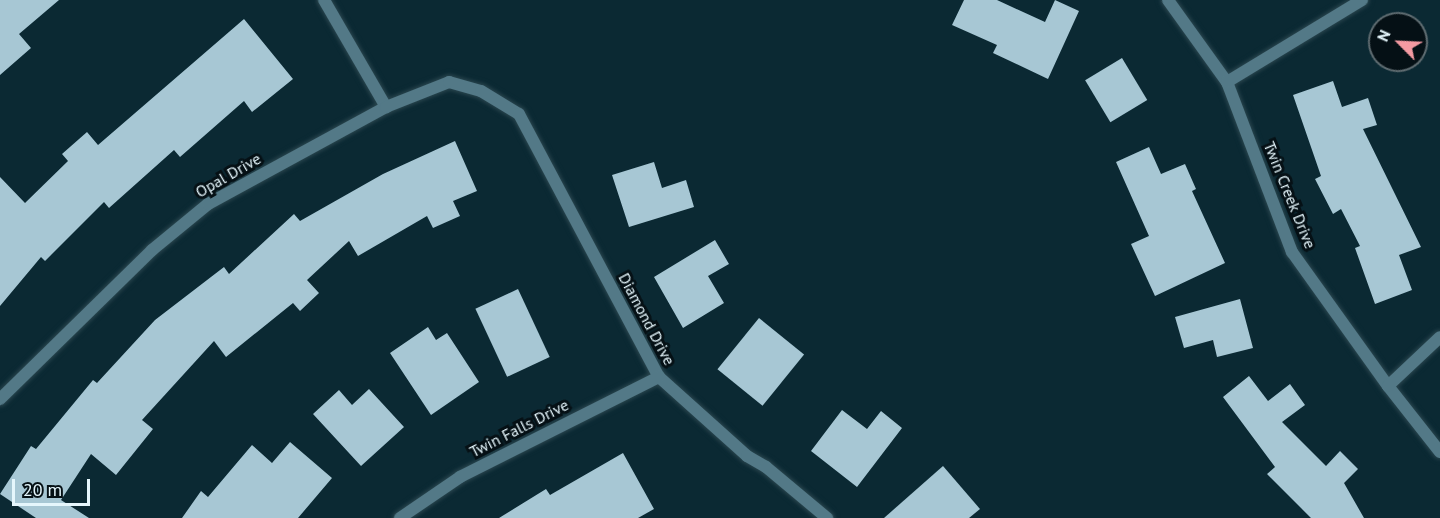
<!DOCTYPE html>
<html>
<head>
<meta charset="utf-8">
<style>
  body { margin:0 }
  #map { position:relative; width:1440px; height:518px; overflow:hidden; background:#0b2933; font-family:"PT Sans",sans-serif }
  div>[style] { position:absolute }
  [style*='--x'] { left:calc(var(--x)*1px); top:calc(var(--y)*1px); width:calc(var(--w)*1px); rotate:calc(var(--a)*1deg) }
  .building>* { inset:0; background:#a7c7d4; transform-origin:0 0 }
  .roads { filter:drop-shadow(0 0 2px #2a464f) drop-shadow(0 0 2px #2a464f) }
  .street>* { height:12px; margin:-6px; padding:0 6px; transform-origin:6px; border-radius:6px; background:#537987 }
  span { translate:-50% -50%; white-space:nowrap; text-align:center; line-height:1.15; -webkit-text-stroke:6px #051015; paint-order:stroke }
  .street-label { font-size:16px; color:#e5f6fc }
  .north { position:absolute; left:1368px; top:12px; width:60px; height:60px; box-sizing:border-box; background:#051015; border:2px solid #5f6c71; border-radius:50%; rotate:294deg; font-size:16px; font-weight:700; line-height:24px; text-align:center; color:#e5f6fc }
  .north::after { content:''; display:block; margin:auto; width:21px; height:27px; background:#f49aa2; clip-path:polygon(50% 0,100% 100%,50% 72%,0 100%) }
  .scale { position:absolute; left:12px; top:479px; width:78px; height:27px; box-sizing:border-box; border:3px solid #e5f6fc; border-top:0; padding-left:8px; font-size:18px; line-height:21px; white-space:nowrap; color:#e5f6fc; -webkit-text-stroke:4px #051015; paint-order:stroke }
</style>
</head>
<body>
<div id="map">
  <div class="building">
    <i style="clip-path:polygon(0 0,59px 0,19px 34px,31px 48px,0 75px)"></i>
    <i style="clip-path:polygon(964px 0,997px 0,1045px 22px,1055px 0,1079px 11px,1048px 79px,993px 53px,997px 45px,952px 25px)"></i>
    <i style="clip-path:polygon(244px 19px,293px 79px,252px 112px,244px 101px,180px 157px,174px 150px,109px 208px,104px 202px,45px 261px,41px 257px,0 306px,0 177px,25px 203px,68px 161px,62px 154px,87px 132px,98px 145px)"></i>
    <i style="left:1122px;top:58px;width:49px;height:43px;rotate:59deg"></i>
    <i style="clip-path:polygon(1333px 81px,1342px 107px,1368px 98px,1377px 125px,1363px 129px,1421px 247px,1399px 255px,1412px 290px,1375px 304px,1355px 248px,1360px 246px,1341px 209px,1333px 214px,1315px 179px,1321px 176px,1293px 95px)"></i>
    <i style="clip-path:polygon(455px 141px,477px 191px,453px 201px,460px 216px,433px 228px,427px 216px,358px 256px,349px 241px,307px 280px,319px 293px,300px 311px,293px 303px,226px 357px,214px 341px,142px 420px,153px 429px,116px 475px,91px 454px,61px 500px,89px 518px,36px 518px,0 494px,31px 446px,36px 449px,93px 380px,97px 383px,155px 320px,224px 267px,229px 274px,294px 214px,300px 221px,383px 174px)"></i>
    <i style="clip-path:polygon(1149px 147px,1161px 174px,1185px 164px,1196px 189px,1192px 191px,1225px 263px,1155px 296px,1131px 244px,1149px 236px,1116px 162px)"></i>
    <i style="clip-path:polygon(654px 162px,662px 188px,686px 180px,694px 207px,629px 227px,612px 175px)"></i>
    <i style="clip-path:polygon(715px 240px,729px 264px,708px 276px,724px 303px,683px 328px,654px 277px)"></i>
    <i style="left:518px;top:289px;width:75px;height:47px;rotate:65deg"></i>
    <i style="clip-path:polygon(1240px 299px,1253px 348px,1217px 357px,1213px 340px,1184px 348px,1175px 317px)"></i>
    <i style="left:759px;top:318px;width:58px;height:66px;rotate:39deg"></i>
    <i style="clip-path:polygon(428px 327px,436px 340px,447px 333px,479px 382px,431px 415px,390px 353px)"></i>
    <i style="clip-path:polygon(1249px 376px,1268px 401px,1290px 384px,1305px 405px,1282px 422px,1326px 466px,1340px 451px,1358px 469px,1344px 483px,1364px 518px,1311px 518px,1267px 474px,1275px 467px,1223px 397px)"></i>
    <i style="clip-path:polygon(369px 389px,404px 427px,361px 466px,313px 414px,339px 390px,352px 405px)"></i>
    <i style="clip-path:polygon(842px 410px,867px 429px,881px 411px,902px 428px,857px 487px,811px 451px)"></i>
    <i style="clip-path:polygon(290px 442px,332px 478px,298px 518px,182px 518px,201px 491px,208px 497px,252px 445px,272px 463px)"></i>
    <i style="clip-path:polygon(623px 453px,654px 509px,638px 518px,499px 518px,546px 489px,550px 495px)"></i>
    <i style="clip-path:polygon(943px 466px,980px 509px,969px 518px,884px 518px)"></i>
  </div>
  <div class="roads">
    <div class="street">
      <i style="--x:324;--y:0;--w:124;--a:59.9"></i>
      <i style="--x:1168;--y:0;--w:101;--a:54.3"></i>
      <i style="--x:1227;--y:82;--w:182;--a:69.1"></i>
      <i style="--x:1292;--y:252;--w:165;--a:54.4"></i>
      <i style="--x:1388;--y:386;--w:84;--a:51.8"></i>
      <i style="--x:1227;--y:82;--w:158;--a:-31.3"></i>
      <i style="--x:1388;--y:386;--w:71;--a:-43.3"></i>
      <i style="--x:0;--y:399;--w:213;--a:-44.4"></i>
      <i style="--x:152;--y:250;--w:72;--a:-39.4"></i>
      <i style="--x:208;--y:204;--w:203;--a:-28.6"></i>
      <i style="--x:386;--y:107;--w:68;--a:-21.6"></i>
      <i style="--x:449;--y:82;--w:33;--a:16"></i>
      <i style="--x:481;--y:91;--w:44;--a:31.2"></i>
      <i style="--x:519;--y:114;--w:298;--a:62"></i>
      <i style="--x:659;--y:377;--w:118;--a:41.9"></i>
      <i style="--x:747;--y:456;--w:22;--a:30"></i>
      <i style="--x:766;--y:467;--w:80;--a:39.9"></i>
      <i style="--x:400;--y:518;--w:73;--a:-34.3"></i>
      <i style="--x:460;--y:477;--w:223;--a:-26.7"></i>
    </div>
  </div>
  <div class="street-label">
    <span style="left:228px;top:175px;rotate:-30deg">Opal Drive</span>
    <span style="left:1290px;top:195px;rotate:68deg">Twin Creek Drive</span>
    <span style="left:647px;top:319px;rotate:62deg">Diamond Drive</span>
    <span style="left:519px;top:428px;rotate:-27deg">Twin Falls Drive</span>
  </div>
  <div class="north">N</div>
  <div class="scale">20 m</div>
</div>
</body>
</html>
